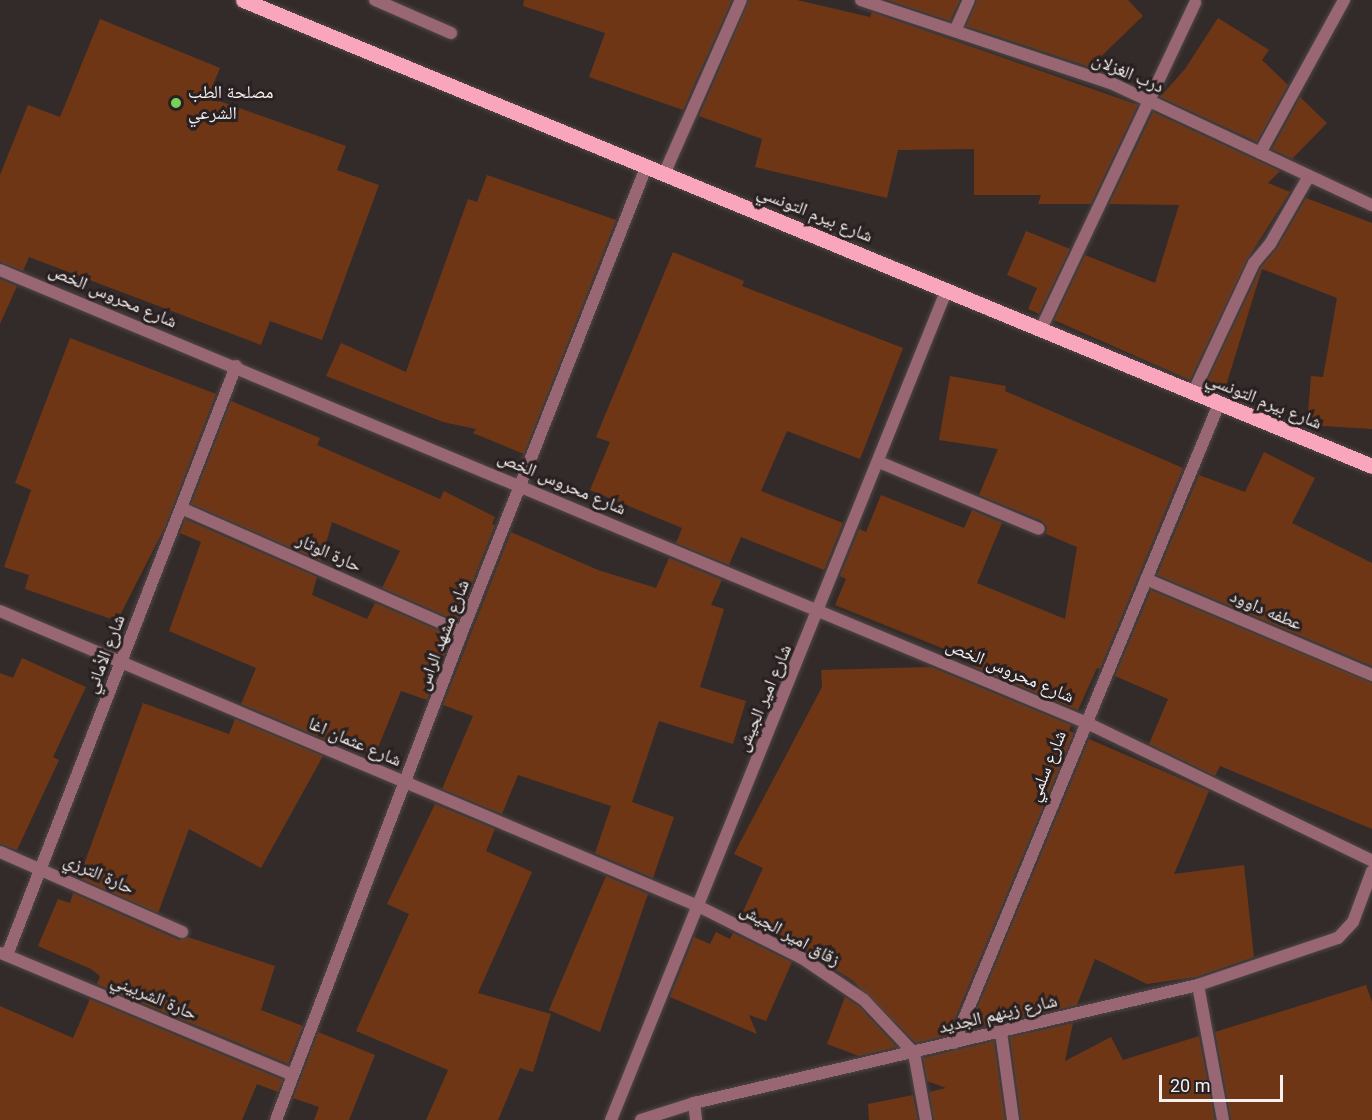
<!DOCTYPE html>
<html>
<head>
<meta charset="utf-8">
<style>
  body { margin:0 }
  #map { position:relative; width:1372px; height:1120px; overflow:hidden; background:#332b2a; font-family:Roboto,"Noto Naskh Arabic",sans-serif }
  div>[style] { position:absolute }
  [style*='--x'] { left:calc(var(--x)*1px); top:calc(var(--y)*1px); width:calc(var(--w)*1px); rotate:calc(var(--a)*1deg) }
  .building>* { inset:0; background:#6f3616 }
  .roads { filter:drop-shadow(0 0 2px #4e4746) drop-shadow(0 0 2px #4e4746) }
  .minor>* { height:12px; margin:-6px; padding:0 6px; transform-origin:6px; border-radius:6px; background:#996674 }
  .primary>* { height:15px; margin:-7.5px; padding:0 7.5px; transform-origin:7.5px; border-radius:7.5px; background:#f9a5bb }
  .dots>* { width:16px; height:16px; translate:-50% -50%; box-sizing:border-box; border:3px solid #292121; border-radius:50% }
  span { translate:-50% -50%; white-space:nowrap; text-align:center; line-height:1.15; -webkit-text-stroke:6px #292121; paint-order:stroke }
  .street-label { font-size:18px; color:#f5f0f0 }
  .poi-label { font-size:18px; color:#f5f0f0 }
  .left { translate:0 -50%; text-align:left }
  .scale { position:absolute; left:1159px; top:1075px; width:124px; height:27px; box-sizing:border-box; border:3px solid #f5f0f0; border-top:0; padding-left:8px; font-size:18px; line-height:21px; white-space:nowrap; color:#f5f0f0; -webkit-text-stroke:4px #292121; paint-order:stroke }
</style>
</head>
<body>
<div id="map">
  <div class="building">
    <i style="clip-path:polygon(524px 0,732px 0,683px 110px,589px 77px,605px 33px,523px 6px)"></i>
    <i style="clip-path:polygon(749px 0,797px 0,870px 17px,872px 12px,1138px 105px,1091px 204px,1038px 204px,1041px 195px,974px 195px,974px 149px,898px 150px,887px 198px,755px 167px,762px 139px,699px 116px)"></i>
    <i style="clip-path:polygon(887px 0,960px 0,950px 21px)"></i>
    <i style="clip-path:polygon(977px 0,1128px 0,1143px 16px,1090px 67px,966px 26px)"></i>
    <i style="clip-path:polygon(1218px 18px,1269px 50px,1262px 60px,1288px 85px,1257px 142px,1160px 97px,1185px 69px)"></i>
    <i style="clip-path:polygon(100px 19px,220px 68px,208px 97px,346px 146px,337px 170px,379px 185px,322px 340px,270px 321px,261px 345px,29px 257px,23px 271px,0 262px,0 175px,28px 105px,60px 117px)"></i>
    <i style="clip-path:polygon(1300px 97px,1327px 123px,1292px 159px,1272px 149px)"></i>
    <i style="clip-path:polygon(1153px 112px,1280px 171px,1268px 183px,1290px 192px,1247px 260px,1190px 380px,1054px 320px,1085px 255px,1155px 283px,1179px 205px,1109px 204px)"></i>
    <i style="clip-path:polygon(487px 175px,616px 220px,524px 454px,473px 433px,476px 429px,443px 422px,326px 376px,341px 343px,406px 372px,468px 199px,477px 202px)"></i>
    <i style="clip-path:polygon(1306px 198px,1372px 223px,1372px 429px,1307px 425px,1311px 376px,1323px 377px,1337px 298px,1262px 269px,1224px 392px,1205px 386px,1261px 267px,1277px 248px)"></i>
    <i style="clip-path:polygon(1026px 231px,1070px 249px,1039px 314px,1028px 309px,1037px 288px,1007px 275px)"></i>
    <i style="clip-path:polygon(673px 252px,744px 281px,742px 286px,903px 348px,860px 459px,787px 431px,761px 491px,843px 523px,824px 570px,741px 537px,729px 565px,676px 543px,682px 528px,590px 490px,610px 442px,596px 437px)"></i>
    <i style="clip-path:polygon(0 279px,17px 286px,0 324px)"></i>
    <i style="clip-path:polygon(70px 338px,216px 394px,165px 527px,117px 621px,25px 589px,29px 575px,4px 567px,31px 490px,15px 483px)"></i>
    <i style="clip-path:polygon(950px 376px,1006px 386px,1005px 391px,1183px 468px,1100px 669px,1097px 668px,1078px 710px,971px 666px,984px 665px,835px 605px,846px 579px,840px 576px,859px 529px,866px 532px,881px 495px,964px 528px,972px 510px,1002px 523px,977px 583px,1065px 619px,1077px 547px,1046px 534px,1047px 527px,1042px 521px,979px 495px,998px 449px,939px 440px)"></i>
    <i style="clip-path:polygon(231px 401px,320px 438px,317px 445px,440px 499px,444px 491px,495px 517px,492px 524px,495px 525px,457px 621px,382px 588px,400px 551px,332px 522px,321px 561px,191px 504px)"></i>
    <i style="clip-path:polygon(1264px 452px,1315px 478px,1292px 523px,1372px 563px,1372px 666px,1157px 575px,1199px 475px,1245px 492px)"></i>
    <i style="clip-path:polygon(185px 519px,317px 577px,312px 595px,367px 619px,375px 603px,452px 636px,427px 700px,401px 691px,375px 755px,333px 737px,331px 742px,241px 704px,256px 668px,169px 631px,201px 542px,180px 533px)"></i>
    <i style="clip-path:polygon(511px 532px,598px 570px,656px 588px,669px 558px,722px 580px,711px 605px,724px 609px,700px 687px,746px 701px,733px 744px,659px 721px,632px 802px,674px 817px,653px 878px,595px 853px,611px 806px,518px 775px,502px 814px,442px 789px,473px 716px,443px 705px)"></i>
    <i style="clip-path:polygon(1151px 590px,1372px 683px,1372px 829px,1220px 766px,1215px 776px,1149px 744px,1168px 699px,1115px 676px)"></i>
    <i style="clip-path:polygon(22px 658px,86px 687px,53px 757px,59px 760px,17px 850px,0 844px,0 673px,13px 678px)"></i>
    <i style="clip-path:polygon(931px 667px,1071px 725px,1069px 731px,1074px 733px,948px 1035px,916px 1043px,852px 980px,806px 951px,740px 918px,763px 868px,734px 854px,822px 687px,821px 670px)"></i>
    <i style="clip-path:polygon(143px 703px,229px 734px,235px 719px,323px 756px,261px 868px,189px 829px,158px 913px,79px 878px)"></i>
    <i style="clip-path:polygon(1089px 739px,1209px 791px,1174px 874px,1244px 865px,1254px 957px,1196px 977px,1147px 984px,1095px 959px,1077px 1005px,968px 1030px)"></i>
    <i style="clip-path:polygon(435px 804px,495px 829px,486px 851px,532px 872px,478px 993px,551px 1014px,533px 1072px,520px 1068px,498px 1120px,426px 1120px,448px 1070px,356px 1031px,409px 914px,387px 904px)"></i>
    <i style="clip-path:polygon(606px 876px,648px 894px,600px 1032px,549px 1010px)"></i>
    <i style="clip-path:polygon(73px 893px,179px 940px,188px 937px,275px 966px,261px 1010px,303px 1026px,288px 1064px,97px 984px,100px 976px,91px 969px,38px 946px,58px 899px,70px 903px)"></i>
    <i style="clip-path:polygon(716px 932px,730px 939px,733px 933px,792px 962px,766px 1021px,749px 1015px,757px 1034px,670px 997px,694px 937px,710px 944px)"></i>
    <i style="clip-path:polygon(1366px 985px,1372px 1002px,1372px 1120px,1231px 1120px,1215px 1032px)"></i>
    <i style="clip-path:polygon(845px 997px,859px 1006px,897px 1047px,859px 1056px,827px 1044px)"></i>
    <i style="clip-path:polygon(90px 999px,283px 1080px,278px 1092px,257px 1084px,242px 1120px,0 1120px,0 1006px,73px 1038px)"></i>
    <i style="clip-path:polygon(1073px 1023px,1065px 1061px,1111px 1037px,1123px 1060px,1199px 1036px,1215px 1120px,1021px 1120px,1010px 1037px)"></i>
    <i style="clip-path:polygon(318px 1032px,375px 1055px,349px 1120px,314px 1120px,319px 1107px,293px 1098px)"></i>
    <i style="clip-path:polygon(994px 1041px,1005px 1120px,934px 1120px,929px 1092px,946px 1088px,927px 1081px,923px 1058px)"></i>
    <i style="clip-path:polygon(913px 1095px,918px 1120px,869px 1120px,868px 1104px)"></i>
  </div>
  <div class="roads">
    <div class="minor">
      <i style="--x:375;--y:0;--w:83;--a:23.5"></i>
      <i style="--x:861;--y:0;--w:263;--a:18.4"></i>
      <i style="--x:1111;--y:83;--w:288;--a:25.1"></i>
      <i style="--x:955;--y:31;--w:34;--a:-66"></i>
      <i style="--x:1260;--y:153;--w:175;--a:-61.2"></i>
      <i style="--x:665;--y:172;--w:188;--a:-66.2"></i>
      <i style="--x:0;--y:270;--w:1175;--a:22.62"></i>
      <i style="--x:1085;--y:722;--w:319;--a:25.8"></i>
      <i style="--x:1041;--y:329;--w:361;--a:-64.7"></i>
      <i style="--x:1193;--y:393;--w:144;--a:-64.9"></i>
      <i style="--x:1254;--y:263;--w:25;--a:-50"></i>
      <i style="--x:1270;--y:244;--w:78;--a:-60.2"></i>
      <i style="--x:879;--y:462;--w:173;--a:22.7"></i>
      <i style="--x:181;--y:508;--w:307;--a:23.8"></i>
      <i style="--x:1146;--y:579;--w:246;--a:23"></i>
      <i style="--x:0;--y:611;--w:756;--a:22.9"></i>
      <i style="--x:696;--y:905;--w:119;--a:26.6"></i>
      <i style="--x:802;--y:958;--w:75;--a:34.1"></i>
      <i style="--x:864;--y:1000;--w:73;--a:46.7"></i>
      <i style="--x:914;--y:1053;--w:68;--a:79.8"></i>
      <i style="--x:0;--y:852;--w:199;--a:23.7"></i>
      <i style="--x:1;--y:953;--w:316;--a:22.7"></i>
      <i style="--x:7;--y:955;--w:632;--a:-68.75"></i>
      <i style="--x:1198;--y:985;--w:137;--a:79.5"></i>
      <i style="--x:1001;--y:1032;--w:89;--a:82.2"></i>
      <i style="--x:954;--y:1043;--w:692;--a:-67.48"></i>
      <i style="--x:694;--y:1103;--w:17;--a:83"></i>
      <i style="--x:276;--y:1120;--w:522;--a:-69.14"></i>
      <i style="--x:462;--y:632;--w:502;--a:-68.39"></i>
      <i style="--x:611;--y:1120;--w:896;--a:-67.98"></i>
      <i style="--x:641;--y:1120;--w:56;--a:-17.8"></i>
      <i style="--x:694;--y:1103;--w:518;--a:-13.18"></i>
      <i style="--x:1198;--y:985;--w:148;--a:-18.6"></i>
      <i style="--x:1338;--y:938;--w:22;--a:-47"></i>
      <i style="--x:1353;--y:922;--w:54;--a:-69.6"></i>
    </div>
    <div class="primary">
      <i style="--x:243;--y:0;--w:1221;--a:22.43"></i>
    </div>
  </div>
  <div class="dots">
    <i style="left:176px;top:103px;background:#78d158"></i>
  </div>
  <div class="street-label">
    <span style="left:1128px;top:73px;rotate:23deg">درب الغزلان</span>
    <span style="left:815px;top:214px;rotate:22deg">شارع بيرم التونسي</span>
    <span style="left:113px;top:296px;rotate:23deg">شارع محروس الخص</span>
    <span style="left:1264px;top:401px;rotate:22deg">شارع بيرم التونسي</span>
    <span style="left:562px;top:483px;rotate:23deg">شارع محروس الخص</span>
    <span style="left:329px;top:553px;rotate:24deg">حارة الوتار</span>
    <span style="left:1266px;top:610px;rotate:23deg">عطفه داوود</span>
    <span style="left:443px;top:635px;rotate:-69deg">شارع مشهد الراس</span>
    <span style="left:105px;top:654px;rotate:-69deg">شارع الأماني</span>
    <span style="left:1010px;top:671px;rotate:23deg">شارع محروس الخص</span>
    <span style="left:764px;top:698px;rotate:-67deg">شارع امير الجيش</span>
    <span style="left:355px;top:742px;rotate:23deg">شارع عثمان اغا</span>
    <span style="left:1047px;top:766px;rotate:-68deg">شارع سلمي</span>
    <span style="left:99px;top:874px;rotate:24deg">حارة الترزي</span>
    <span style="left:790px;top:935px;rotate:29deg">زقاق امير الجيش</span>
    <span style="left:154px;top:997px;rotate:23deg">حارة الشربيني</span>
    <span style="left:998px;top:1014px;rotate:-13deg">شارع زينهم الجديد</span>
  </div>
  <div class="poi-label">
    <span class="left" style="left:188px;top:103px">مصلحة الطب<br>الشرعي</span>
  </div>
  <div class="scale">20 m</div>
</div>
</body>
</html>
